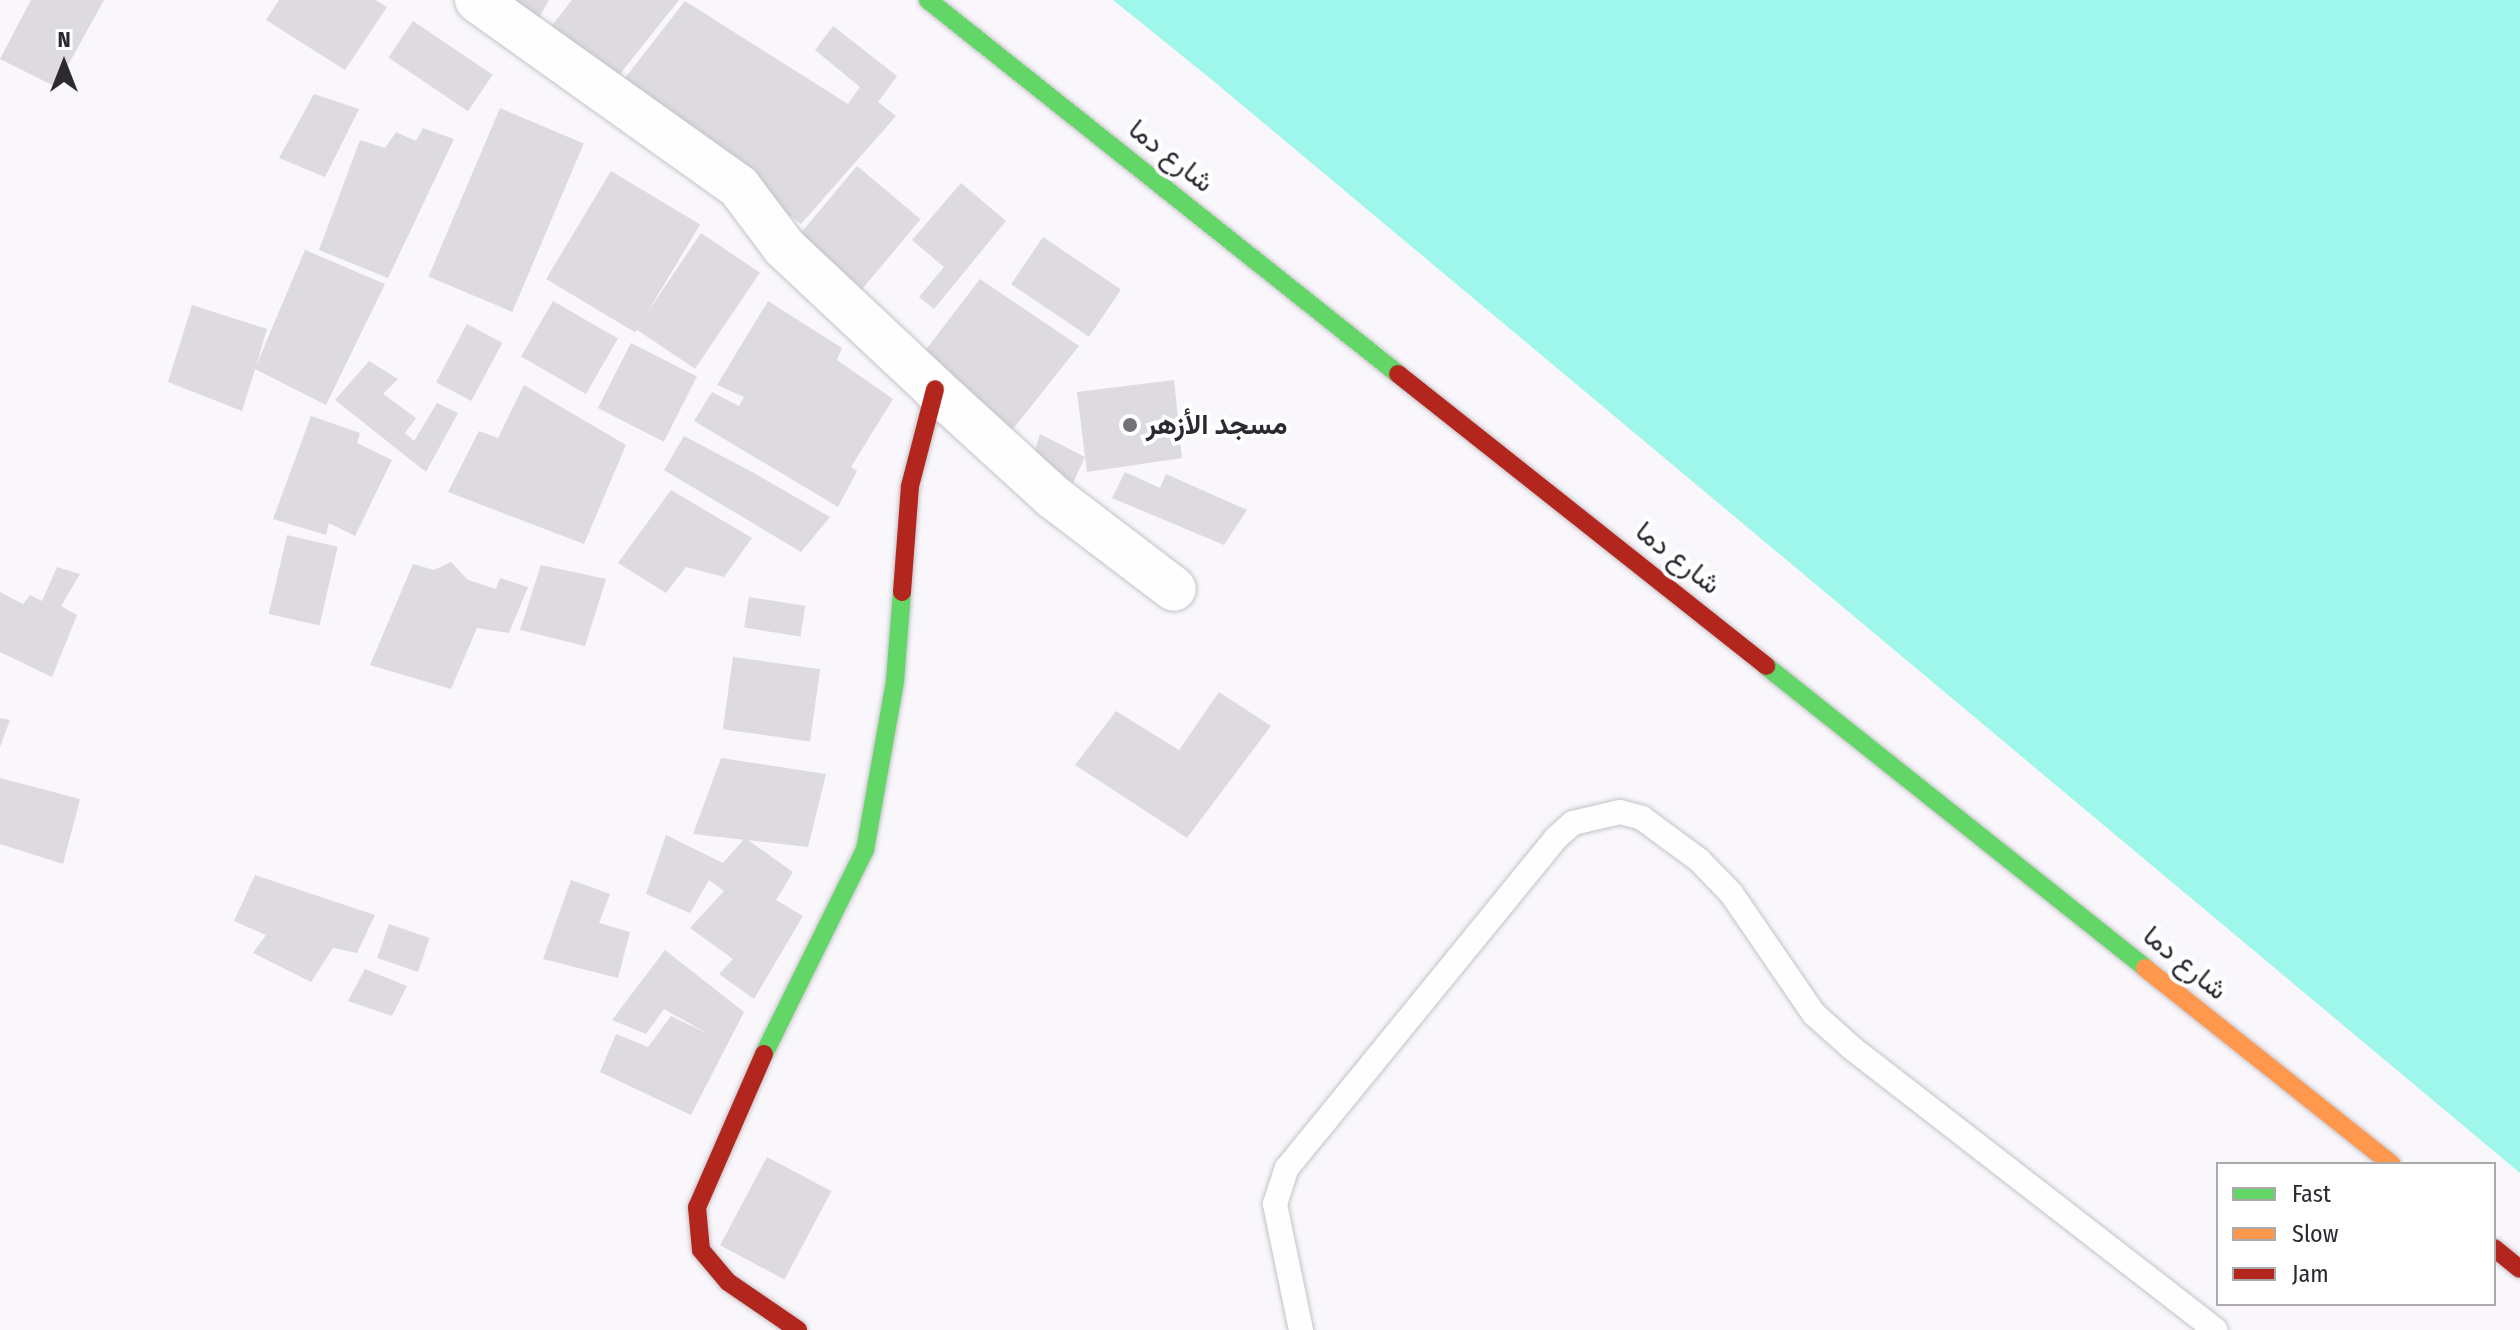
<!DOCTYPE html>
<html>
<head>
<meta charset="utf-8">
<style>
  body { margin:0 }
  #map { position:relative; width:2520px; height:1330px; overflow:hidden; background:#f9f7fb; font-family:"Fira Sans Condensed",Vazirmatn,sans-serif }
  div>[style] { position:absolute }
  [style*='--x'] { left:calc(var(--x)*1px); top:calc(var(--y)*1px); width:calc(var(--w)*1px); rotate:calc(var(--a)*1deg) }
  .water>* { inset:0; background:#9ff6eb }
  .building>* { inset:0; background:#dddae0; transform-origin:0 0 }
  .roads { filter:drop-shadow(0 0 2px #c5c2c8) drop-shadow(0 0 2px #c5c2c8) }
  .lane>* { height:24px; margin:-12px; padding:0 12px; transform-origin:12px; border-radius:12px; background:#fefefe }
  .street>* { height:44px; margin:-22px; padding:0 22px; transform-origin:22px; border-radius:22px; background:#fefefe }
  .fast>* { height:18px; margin:-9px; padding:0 9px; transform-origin:9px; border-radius:9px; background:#63d668 }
  .slow>* { height:18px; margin:-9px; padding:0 9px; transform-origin:9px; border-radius:9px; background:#ff974d }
  .jam>* { height:18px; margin:-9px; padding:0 9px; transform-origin:9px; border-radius:9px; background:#b3261e }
  .dots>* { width:22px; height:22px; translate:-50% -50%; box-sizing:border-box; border:4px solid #fff; border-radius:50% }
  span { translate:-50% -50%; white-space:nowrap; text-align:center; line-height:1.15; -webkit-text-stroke:8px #fff; paint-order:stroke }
  .street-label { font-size:28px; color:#2c2930 }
  .poi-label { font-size:28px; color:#2c2930; font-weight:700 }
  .left { translate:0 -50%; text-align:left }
  .legend { position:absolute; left:2216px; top:1162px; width:280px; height:144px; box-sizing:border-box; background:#fff; border:2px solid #aba9ac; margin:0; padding:10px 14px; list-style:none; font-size:24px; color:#2c2930 }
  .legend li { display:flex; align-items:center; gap:16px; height:40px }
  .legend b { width:40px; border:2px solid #aba9ac }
  .north { position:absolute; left:24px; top:24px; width:80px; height:80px; -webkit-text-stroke:6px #fff; paint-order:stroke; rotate:0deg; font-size:22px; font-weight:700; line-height:32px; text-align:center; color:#2c2930 }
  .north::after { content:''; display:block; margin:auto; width:28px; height:36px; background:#2c2930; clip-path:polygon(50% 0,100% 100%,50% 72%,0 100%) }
</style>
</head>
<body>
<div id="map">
  <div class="water">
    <i style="clip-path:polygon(1113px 0,2520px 0,2520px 1173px,1211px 79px)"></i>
  </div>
  <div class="building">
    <i style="clip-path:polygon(31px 0,104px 0,56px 87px,0 59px)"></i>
    <i style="clip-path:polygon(279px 0,375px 0,387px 7px,345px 70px,266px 20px)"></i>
    <i style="clip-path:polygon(501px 0,549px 0,535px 24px)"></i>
    <i style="clip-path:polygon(572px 0,679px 0,612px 84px,546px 33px)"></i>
    <i style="clip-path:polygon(685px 1px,848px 104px,860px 87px,815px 50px,833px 26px,897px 76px,878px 102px,896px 116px,801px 224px,618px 87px)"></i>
    <i style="left:413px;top:21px;width:96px;height:44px;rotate:34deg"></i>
    <i style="clip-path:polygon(314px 94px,359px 109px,325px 177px,279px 158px)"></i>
    <i style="left:500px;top:108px;width:91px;height:183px;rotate:23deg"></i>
    <i style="clip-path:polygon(423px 128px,454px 139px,388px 278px,319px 250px,360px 140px,385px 148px,396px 132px,416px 141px)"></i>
    <i style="left:857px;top:166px;width:83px;height:105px;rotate:40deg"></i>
    <i style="left:611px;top:171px;width:104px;height:126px;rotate:31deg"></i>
    <i style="clip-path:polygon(961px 183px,1006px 221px,934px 309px,919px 297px,944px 267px,912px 240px)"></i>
    <i style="left:701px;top:233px;width:71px;height:116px;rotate:34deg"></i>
    <i style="left:1043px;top:237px;width:94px;height:57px;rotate:34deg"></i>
    <i style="clip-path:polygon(305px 250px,385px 284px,326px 405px,255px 369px,242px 411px,168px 382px,192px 305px,267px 329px,256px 366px)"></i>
    <i style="clip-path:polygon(980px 279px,1079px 346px,1005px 439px,918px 360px)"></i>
    <i style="left:553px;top:301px;width:75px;height:64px;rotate:30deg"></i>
    <i style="clip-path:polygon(768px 301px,842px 348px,837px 360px,893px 399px,851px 467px,857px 471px,838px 507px,694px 421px,712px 392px,739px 406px,744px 397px,717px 385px)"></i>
    <i style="left:467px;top:324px;width:40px;height:66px;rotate:28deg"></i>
    <i style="left:631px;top:343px;width:74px;height:73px;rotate:27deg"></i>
    <i style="clip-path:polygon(369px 361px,398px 379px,383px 394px,416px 418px,405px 433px,414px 441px,437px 403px,458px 413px,426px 472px,335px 400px)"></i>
    <i style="clip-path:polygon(1174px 380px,1182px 458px,1087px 472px,1085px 457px,1073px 483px,1033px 457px,1040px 434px,1085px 457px,1077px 392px)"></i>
    <i style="clip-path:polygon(524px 385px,626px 445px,584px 544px,448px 492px,479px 431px,498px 438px)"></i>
    <i style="clip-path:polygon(311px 416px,360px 433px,357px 443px,392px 460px,355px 536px,329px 523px,326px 535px,273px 519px)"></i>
    <i style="clip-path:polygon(684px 436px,754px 473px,830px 517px,801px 552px,664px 470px)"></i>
    <i style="clip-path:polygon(1125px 472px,1160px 488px,1166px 474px,1247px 510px,1224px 545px,1112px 498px)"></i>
    <i style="clip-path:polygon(671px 490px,752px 538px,724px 577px,686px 567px,666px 593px,618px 563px)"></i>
    <i style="left:287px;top:535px;width:52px;height:81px;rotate:13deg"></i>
    <i style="clip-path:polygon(413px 564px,434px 570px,451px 562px,468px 580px,496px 589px,500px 578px,528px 587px,509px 633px,477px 628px,451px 689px,370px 665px)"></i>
    <i style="clip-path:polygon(541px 565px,606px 579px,585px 646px,520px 630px)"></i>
    <i style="clip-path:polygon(57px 567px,80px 574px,61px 606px,77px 615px,52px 677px,0 652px,0 592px,23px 604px,30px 595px,42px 601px)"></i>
    <i style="left:749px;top:597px;width:57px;height:31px;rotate:9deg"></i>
    <i style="left:733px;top:657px;width:88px;height:73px;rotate:8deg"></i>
    <i style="clip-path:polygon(1219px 692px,1271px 726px,1187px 838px,1075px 765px,1116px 711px,1179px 750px)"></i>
    <i style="clip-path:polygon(0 718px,10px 720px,0 747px)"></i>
    <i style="clip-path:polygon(721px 758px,826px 774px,808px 847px,693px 834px)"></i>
    <i style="clip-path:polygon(0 778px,80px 799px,63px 864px,0 844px)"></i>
    <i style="clip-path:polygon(666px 835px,723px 863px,745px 838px,793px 872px,776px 900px,803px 916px,754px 999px,719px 974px,733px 959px,690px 928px,724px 891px,709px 880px,690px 913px,646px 894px)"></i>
    <i style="clip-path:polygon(255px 875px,375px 915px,357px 953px,333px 948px,311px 982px,253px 953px,266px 935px,234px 921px)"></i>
    <i style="clip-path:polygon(571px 880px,610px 894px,599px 923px,630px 932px,618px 978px,543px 959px)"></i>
    <i style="left:389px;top:924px;width:43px;height:36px;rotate:19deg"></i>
    <i style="clip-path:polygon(665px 950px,744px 1012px,691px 1115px,600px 1072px,616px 1034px,648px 1047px,671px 1016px,710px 1035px,664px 1009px,646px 1034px,612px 1020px)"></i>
    <i style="clip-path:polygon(365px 969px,407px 986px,392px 1016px,348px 1001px)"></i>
    <i style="left:767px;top:1157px;width:73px;height:100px;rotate:28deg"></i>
  </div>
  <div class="roads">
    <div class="lane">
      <i style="--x:1301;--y:1330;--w:129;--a:-101.7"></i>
      <i style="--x:1275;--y:1204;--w:38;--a:-72"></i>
      <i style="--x:1287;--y:1168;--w:424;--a:-50.8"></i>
      <i style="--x:1555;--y:839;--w:24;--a:-42"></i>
      <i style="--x:1573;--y:823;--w:48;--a:-13.2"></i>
      <i style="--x:1620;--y:812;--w:23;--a:15"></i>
      <i style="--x:1642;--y:818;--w:71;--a:36.4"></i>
      <i style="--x:1699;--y:860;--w:46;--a:45.9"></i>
      <i style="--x:1731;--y:893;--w:147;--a:55.6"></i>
      <i style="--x:1814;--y:1014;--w:51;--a:41.8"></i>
      <i style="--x:1852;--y:1048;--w:460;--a:37.8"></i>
    </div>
    <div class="street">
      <i style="--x:477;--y:0;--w:322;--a:35.5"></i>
      <i style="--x:739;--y:187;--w:75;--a:53.1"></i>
      <i style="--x:784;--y:247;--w:207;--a:43.2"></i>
      <i style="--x:935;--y:389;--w:159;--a:42.4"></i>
      <i style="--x:1052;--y:496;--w:153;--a:37.3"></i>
    </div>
    <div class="fast">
      <i style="--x:928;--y:0;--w:601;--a:38.51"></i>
      <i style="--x:1766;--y:666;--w:485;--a:38.5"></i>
      <i style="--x:764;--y:1054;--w:228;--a:-63.7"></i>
      <i style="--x:865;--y:850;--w:172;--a:-79.9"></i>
      <i style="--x:895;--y:681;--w:89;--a:-85.5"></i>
    </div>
    <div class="slow">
      <i style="--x:2145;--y:968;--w:315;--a:38.5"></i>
    </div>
    <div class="jam">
      <i style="--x:1398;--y:374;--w:470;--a:38.4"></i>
      <i style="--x:902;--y:592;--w:106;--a:-85.7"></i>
      <i style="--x:910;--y:486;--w:100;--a:-75.5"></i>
      <i style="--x:764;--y:1054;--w:167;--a:113.6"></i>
      <i style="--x:697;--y:1207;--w:43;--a:84.7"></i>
      <i style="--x:701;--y:1250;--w:42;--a:49.8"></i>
      <i style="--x:728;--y:1282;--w:85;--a:34.4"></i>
      <i style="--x:2494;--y:1248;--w:33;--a:39"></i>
    </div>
  </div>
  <div class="dots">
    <i style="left:1130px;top:425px;background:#747177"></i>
  </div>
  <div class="street-label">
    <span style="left:1171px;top:156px;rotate:38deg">شارع دما</span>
    <span style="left:1678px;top:558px;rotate:38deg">شارع دما</span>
    <span style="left:2185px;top:963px;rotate:39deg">شارع دما</span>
  </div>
  <div class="poi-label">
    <span class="left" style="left:1146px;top:425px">مسجد الأزهر</span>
  </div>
  <ul class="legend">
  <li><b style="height:10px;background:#63d668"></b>Fast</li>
  <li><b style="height:10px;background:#ff974d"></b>Slow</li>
  <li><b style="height:10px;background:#b3261e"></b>Jam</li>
  </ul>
  <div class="north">N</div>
</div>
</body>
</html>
